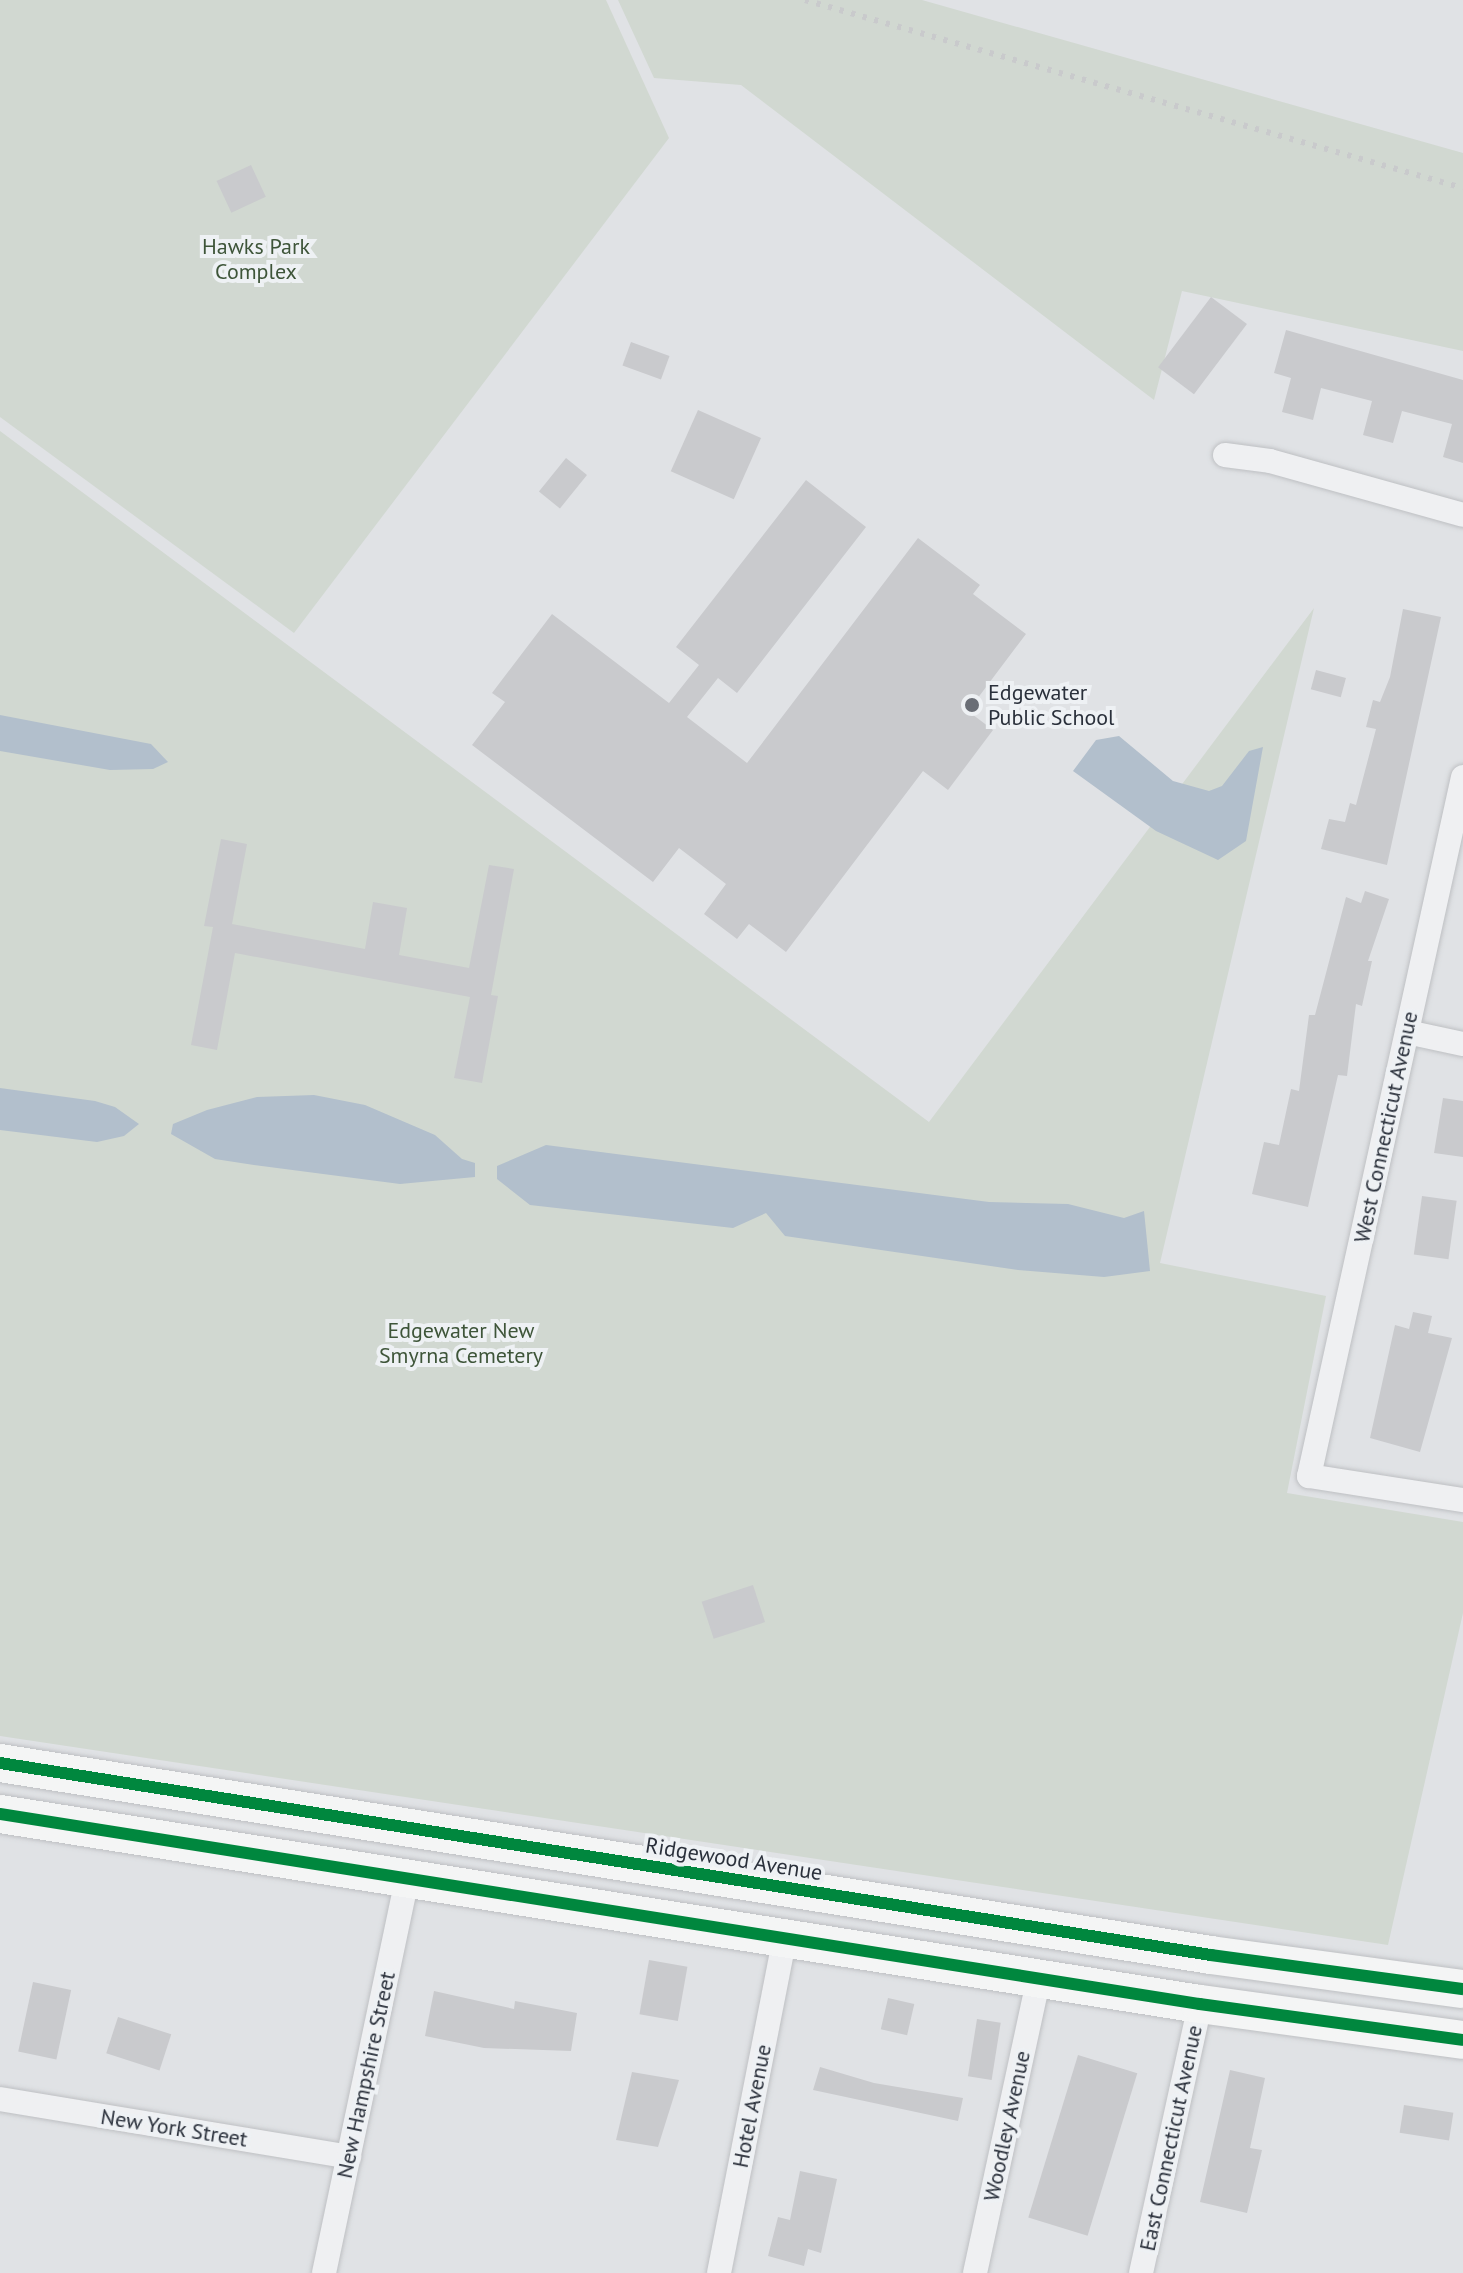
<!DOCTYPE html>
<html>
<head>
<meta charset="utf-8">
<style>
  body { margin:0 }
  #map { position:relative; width:1463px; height:2273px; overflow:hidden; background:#e0e2e5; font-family:"PT Sans",sans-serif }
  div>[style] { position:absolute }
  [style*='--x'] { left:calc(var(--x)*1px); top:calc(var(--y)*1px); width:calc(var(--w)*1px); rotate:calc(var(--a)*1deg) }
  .green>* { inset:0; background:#d1d8d1 }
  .water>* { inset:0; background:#b2bfcc }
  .building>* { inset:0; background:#c9cacd; transform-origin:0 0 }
  .roads { filter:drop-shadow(0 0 2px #bec0c3) drop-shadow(0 0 2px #bec0c3) }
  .street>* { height:24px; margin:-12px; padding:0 12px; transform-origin:12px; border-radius:12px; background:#eff0f2 }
  .primary>* { height:38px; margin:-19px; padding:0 19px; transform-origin:19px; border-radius:19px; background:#f4f5f5 }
  .rail>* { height:6px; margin-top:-3px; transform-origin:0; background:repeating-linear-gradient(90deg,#c9cacc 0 4px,transparent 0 12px) }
  .cycleway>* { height:12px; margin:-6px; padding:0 6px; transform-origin:6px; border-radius:6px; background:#00873e }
  .dots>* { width:22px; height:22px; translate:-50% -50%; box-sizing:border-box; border:4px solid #eef1f4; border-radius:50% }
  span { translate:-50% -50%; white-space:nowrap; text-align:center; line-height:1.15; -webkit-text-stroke:8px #eef1f4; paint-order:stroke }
  .park-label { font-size:22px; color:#3e5539 }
  .poi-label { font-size:22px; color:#2a303b }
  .left { translate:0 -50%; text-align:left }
  .street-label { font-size:22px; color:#2a303b }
</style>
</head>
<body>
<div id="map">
  <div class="green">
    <i style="clip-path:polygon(0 0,606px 0,669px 138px,294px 633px,0 417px)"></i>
    <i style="clip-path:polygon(618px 0,922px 0,1463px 153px,1463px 351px,1182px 291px,1154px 400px,741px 85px,654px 78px)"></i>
    <i style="clip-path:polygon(0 431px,929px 1122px,1314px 608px,1160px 1263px,1326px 1296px,1287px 1493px,1463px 1522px,1463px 1613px,1388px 1945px,0 1736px)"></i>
  </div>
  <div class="water">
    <i style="clip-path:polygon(0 715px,151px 744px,168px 762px,153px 769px,110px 770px,0 751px)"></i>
    <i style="clip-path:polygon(1119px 736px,1173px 781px,1209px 791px,1222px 786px,1249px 751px,1263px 747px,1246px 841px,1218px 860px,1156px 831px,1073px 771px,1096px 740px)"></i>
    <i style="clip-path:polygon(0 1088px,95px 1101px,115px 1107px,139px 1124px,124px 1136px,97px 1142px,0 1130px)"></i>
    <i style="clip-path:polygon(314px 1095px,365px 1105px,435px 1135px,462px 1159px,475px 1163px,475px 1177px,400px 1184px,254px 1165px,215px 1159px,171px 1134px,173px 1124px,207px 1110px,257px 1097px)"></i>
    <i style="clip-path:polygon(546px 1145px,989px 1202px,1068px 1204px,1124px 1218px,1144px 1211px,1150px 1271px,1104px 1277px,1018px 1270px,785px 1236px,766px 1213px,733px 1228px,530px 1205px,497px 1179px,497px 1166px)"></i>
  </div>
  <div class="building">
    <i style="left:251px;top:165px;width:35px;height:38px;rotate:65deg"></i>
    <i style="left:1211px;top:297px;width:45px;height:88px;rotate:37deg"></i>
    <i style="clip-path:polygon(1286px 330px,1463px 380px,1463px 463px,1443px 457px,1452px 424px,1402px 411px,1393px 443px,1363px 435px,1372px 401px,1321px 388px,1313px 420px,1282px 412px,1291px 378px,1274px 373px)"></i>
    <i style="left:631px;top:342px;width:41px;height:25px;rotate:20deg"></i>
    <i style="left:698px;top:410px;width:69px;height:67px;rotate:24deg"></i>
    <i style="left:566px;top:458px;width:27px;height:43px;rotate:39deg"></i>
    <i style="clip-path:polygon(806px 480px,866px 527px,737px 693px,718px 678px,687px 717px,747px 763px,918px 538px,980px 585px,973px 594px,1026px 634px,968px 711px,993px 730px,948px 790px,923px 771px,786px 952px,749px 924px,737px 939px,704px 914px,726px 884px,679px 848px,653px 882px,472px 745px,505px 702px,492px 693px,552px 614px,669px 703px,699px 665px,676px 647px)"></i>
    <i style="clip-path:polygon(1403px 609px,1441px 617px,1387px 865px,1321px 849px,1329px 819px,1345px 822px,1350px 803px,1356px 805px,1376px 729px,1366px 727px,1373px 700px,1380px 702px,1390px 677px)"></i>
    <i style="left:1316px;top:670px;width:31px;height:20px;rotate:15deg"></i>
    <i style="clip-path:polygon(221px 839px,247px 844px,232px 924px,365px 949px,373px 902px,407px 908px,399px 955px,469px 968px,489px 865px,514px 869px,491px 995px,498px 996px,482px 1083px,454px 1078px,470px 997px,235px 953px,217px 1050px,191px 1045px,213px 927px,204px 926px)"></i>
    <i style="clip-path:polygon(1365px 891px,1389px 899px,1368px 961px,1372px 961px,1362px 1006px,1356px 1004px,1347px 1076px,1338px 1075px,1308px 1207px,1252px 1194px,1264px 1142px,1279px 1145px,1291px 1089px,1299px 1091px,1309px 1015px,1315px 1015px,1346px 897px,1361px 903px)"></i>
    <i style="clip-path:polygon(1443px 1098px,1463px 1101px,1463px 1157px,1434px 1153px)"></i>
    <i style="left:1422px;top:1196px;width:35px;height:59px;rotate:8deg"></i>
    <i style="clip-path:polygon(1413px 1312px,1432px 1316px,1428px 1333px,1452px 1338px,1420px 1452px,1370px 1438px,1395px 1325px,1409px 1329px)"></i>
    <i style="left:753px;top:1585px;width:39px;height:54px;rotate:72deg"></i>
    <i style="left:649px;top:1960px;width:39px;height:55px;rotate:10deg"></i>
    <i style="left:33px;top:1982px;width:39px;height:71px;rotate:12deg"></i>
    <i style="clip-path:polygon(434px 1991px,514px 2009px,515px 2001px,577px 2013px,571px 2051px,484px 2048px,425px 2036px)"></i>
    <i style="left:888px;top:1998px;width:27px;height:32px;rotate:13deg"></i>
    <i style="left:118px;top:2017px;width:56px;height:38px;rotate:18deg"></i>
    <i style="left:977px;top:2019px;width:24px;height:58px;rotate:9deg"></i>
    <i style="left:1078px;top:2055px;width:62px;height:170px;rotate:17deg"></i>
    <i style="clip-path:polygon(820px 2067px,874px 2083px,963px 2098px,958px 2121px,813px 2090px)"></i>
    <i style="clip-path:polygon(1230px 2070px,1265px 2078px,1250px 2148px,1262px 2150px,1247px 2213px,1200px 2202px)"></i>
    <i style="clip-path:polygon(632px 2072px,679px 2080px,658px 2147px,616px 2140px)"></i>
    <i style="left:1404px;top:2105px;width:50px;height:28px;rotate:9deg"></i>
    <i style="clip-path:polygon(800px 2171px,837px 2179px,821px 2253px,808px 2249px,804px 2266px,768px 2256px,778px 2217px,790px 2220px)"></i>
  </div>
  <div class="roads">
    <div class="street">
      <i style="--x:1225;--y:455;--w:45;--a:7.6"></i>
      <i style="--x:1270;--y:461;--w:200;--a:15.6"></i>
      <i style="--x:1463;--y:777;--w:716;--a:102.42"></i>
      <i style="--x:1309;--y:1476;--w:156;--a:8.9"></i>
      <i style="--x:1407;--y:1032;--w:57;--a:12.1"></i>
      <i style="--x:0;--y:2099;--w:354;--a:9.4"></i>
      <i style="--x:324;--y:2273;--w:404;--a:-78.1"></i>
      <i style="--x:719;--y:2273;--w:341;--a:-78.9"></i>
      <i style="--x:975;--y:2273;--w:302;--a:-77.8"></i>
      <i style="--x:1141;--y:2273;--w:275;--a:-77.6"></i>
    </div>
    <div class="primary">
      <i style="--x:0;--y:1763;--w:1226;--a:9.01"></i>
      <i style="--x:1211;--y:1955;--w:254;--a:7.7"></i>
      <i style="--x:0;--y:1814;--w:1215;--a:9"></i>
      <i style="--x:1200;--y:2004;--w:265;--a:7.8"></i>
    </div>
  </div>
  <div class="rail">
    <i style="--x:805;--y:0;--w:684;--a:15.95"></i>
  </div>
  <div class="cycleway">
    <i style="--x:0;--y:1763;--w:1226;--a:9.01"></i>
    <i style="--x:1211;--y:1955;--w:254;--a:7.7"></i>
    <i style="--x:0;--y:1814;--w:1215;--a:9"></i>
    <i style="--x:1200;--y:2004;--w:265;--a:7.8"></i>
  </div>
  <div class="dots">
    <i style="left:972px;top:705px;background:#6a6e76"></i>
  </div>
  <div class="park-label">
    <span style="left:256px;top:259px">Hawks Park<br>Complex</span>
    <span style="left:461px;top:1343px">Edgewater New<br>Smyrna Cemetery</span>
  </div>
  <div class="poi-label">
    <span class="left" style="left:988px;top:705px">Edgewater<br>Public School</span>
  </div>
  <div class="street-label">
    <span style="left:1386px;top:1127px;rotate:-78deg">West Connecticut Avenue</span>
    <span style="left:734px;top:1859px;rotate:9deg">Ridgewood Avenue</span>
    <span style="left:366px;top:2075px;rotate:-78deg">New Hampshire Street</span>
    <span style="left:752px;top:2106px;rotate:-79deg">Hotel Avenue</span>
    <span style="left:1007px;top:2126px;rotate:-78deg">Woodley Avenue</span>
    <span style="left:174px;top:2128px;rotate:9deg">New York Street</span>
    <span style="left:1171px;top:2138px;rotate:-78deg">East Connecticut Avenue</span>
  </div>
</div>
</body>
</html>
